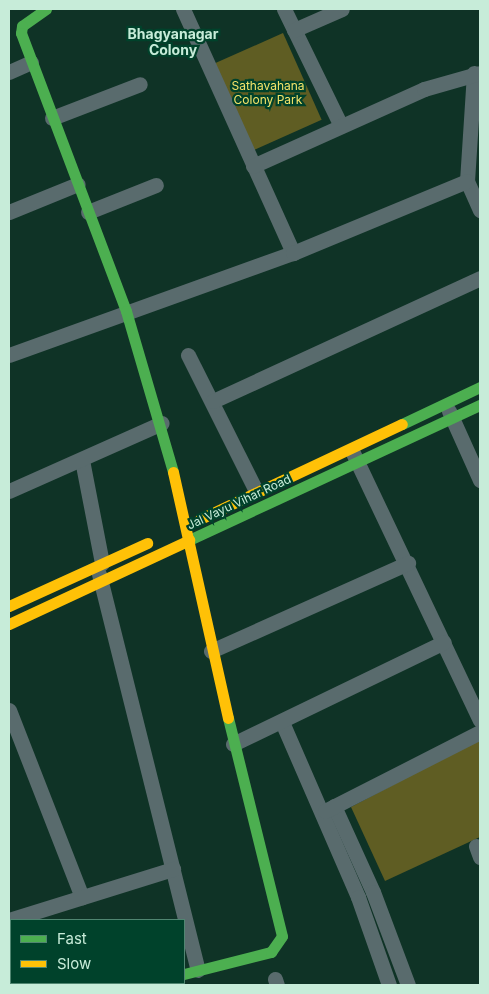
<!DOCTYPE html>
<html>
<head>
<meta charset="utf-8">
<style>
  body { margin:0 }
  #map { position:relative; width:489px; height:994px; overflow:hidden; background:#0f3326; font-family:Inter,sans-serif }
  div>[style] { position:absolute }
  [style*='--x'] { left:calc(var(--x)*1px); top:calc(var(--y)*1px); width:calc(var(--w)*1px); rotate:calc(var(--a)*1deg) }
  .green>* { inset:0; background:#5f5d23; transform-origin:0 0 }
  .street>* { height:15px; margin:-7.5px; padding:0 7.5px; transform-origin:7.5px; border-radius:7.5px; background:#596b6d }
  .fast>* { height:11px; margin:-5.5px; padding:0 5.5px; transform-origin:5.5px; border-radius:5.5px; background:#4caf50 }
  .slow>* { height:11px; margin:-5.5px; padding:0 5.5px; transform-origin:5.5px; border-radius:5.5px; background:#ffc107 }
  span { translate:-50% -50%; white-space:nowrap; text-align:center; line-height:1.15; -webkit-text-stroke:4.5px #00422b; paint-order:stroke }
  .park-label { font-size:12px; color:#f3e46a }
  .street-label { font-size:12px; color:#c7ecd9 }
  .neighbourhood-label { font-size:14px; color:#c7ecd9; font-weight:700 }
  .frame { position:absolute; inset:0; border:10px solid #c7ecd9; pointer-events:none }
  .legend { position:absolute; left:10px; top:919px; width:175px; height:65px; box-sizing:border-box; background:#00422b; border:1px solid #508671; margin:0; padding:6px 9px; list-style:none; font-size:15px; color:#c7ecd9 }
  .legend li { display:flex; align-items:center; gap:10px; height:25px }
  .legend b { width:25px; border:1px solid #508671 }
</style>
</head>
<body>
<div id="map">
  <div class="green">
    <i style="left:283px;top:33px;width:95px;height:77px;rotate:66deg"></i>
    <i style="clip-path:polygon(480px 739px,480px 837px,385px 881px,351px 807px)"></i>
  </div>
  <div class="street">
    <i style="--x:183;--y:9;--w:268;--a:65.7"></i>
    <i style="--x:284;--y:9;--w:130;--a:64"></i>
    <i style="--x:294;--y:30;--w:52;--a:-23.6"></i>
    <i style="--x:9;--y:72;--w:24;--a:-24"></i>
    <i style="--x:474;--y:73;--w:108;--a:93.7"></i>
    <i style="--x:467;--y:181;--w:32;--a:66"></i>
    <i style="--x:52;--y:118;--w:94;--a:-21.1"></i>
    <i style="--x:253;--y:166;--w:188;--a:-24.2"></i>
    <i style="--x:424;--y:89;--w:58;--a:-15.9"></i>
    <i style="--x:9;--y:212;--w:74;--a:-22.1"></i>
    <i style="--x:88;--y:212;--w:73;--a:-21.7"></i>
    <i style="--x:9;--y:355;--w:302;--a:-19.8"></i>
    <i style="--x:293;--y:253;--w:188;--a:-22.5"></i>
    <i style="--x:188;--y:355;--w:152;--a:63.4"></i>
    <i style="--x:213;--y:401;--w:294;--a:-24.7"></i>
    <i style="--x:449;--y:411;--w:76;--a:65.8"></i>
    <i style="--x:353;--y:453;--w:296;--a:64.6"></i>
    <i style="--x:82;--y:460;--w:105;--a:79"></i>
    <i style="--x:9;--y:491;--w:167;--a:-24"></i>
    <i style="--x:99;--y:574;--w:408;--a:76"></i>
    <i style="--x:211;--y:651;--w:216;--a:-24.1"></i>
    <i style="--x:9;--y:710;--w:201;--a:68.7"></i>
    <i style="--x:282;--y:722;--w:191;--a:66.5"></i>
    <i style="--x:358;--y:897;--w:93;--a:70.6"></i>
    <i style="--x:233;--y:744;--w:234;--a:-25.8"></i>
    <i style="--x:334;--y:806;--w:94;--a:65.6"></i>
    <i style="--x:373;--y:892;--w:99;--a:69.4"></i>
    <i style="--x:325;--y:811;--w:174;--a:-27"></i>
    <i style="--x:476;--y:846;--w:12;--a:70"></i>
    <i style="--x:9;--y:920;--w:172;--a:-17.3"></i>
    <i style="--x:275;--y:979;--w:6;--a:72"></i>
    <i style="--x:141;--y:985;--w:9;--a:-13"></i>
  </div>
  <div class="fast">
    <i style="--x:46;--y:9;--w:29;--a:145"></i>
    <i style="--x:22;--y:26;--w:7;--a:98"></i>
    <i style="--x:21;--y:33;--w:297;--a:69.3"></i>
    <i style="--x:126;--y:311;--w:168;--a:73.7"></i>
    <i style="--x:402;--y:424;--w:86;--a:-25.4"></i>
    <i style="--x:189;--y:540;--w:321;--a:-24.9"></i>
    <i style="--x:184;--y:974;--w:90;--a:-14.2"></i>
    <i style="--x:271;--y:952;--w:19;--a:-55"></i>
    <i style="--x:282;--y:936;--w:225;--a:-103.9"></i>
  </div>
  <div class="slow">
    <i style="--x:173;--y:472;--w:252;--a:77.4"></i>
    <i style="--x:200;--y:519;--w:223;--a:-25.2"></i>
    <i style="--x:9;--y:606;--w:152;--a:-24.5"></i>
    <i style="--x:9;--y:624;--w:199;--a:-25"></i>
  </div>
  <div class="park-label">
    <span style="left:268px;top:93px">Sathavahana<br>Colony Park</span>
  </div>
  <div class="street-label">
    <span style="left:239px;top:502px;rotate:-25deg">Jal Vayu Vihar Road</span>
  </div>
  <div class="neighbourhood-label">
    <span style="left:173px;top:42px">Bhagyanagar<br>Colony</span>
  </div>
  <div class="frame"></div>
  <ul class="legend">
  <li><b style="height:6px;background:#4caf50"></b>Fast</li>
  <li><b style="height:6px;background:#ffc107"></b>Slow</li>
  </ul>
</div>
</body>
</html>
